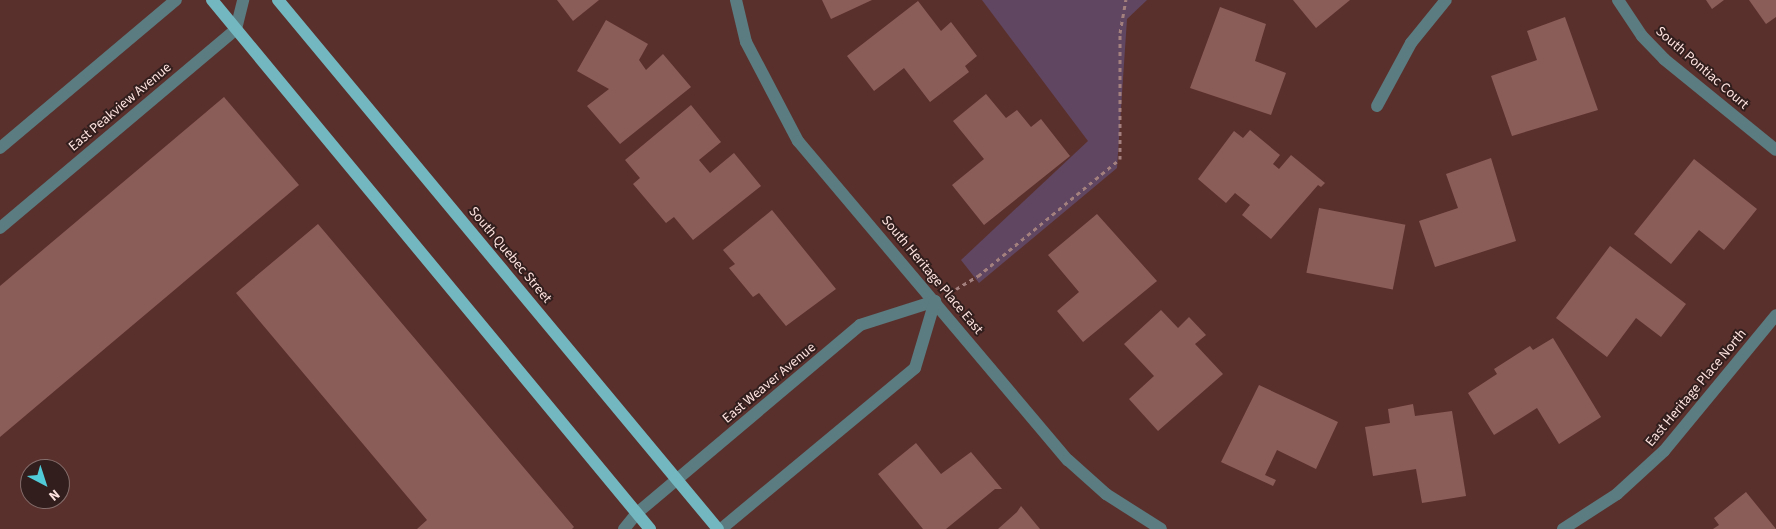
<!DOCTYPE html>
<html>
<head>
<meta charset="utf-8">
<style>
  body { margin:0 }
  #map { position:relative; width:1776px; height:529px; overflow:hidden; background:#5a302d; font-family:"Source Sans 3",sans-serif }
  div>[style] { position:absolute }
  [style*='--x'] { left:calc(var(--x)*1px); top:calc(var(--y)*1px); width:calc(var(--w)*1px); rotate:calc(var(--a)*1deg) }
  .green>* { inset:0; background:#604661 }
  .building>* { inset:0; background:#8b5d59; transform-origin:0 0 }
  .path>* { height:3px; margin-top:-1.5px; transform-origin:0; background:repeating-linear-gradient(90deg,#a3807d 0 4px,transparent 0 8px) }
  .minor>* { height:12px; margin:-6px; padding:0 6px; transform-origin:6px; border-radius:6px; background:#5b7c80 }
  .major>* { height:12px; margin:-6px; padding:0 6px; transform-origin:6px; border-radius:6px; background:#73b8c0 }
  span { translate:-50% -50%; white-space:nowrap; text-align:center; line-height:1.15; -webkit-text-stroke:4px #321f1d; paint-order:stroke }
  .street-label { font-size:14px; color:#fee3e0 }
  .north { position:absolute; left:20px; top:459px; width:50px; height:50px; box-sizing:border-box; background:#321f1d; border:1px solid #846d6b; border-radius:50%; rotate:140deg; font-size:14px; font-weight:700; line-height:20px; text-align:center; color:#fee3e0 }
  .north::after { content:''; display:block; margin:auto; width:18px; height:22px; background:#52cbd9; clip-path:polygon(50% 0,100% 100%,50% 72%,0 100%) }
</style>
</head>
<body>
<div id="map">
  <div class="green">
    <i style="clip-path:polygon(982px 0,1147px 0,1127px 19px,1117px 168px,979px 283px,961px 260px,1088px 141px)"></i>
  </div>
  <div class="building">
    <i style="clip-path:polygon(557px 0,599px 0,573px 21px)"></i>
    <i style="clip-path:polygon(822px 0,872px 0,831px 19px)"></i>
    <i style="clip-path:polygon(1293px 0,1350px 0,1316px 28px)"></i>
    <i style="clip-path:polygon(1706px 0,1724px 0,1712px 9px)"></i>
    <i style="clip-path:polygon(1749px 0,1776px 0,1776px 17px,1766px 24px)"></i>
    <i style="clip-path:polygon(918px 1px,941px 31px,951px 22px,977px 56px,965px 66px,969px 72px,930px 102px,904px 68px,874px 91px,847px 56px)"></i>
    <i style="clip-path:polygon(1220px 7px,1266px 24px,1255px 61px,1286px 73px,1271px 115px,1190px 88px)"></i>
    <i style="clip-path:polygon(1565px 17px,1598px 110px,1512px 136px,1491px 76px,1537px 60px,1527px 31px)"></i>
    <i style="clip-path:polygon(606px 20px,648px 44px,639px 60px,646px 70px,663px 54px,691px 87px,620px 144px,587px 106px,609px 89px,577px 71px)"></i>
    <i style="clip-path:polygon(986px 94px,1006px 118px,1017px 110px,1031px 127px,1041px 119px,1070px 156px,984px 225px,952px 185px,984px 159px,953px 121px)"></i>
    <i style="clip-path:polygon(224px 97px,299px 185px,0 437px,0 286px)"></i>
    <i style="clip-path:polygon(691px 105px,721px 142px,699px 160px,710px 173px,734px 153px,761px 186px,693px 240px,674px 217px,666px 223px,633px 184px,640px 178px,625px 160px)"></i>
    <i style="clip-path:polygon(1250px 130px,1280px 155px,1273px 164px,1279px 169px,1291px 155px,1325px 183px,1321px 187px,1318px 185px,1271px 239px,1242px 215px,1250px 205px,1235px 193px,1226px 203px,1198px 179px,1234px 131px,1243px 138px)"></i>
    <i style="clip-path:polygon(1491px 158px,1516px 241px,1435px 267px,1419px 221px,1458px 208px,1446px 174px)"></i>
    <i style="clip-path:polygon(1694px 159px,1757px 209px,1724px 250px,1699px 230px,1671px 264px,1634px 234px)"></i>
    <i style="left:1319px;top:208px;width:88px;height:66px;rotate:11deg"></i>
    <i style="clip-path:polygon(772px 210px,836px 289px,786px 326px,759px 293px,753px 297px,729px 268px,735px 264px,723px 250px)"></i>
    <i style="clip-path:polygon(1097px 214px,1157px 281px,1083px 342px,1057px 311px,1079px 292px,1048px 255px)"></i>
    <i style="clip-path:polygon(318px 224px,574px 527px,572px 529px,417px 529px,427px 520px,236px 293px)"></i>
    <i style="clip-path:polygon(1610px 246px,1686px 304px,1661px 337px,1636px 318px,1607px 357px,1556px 318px)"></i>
    <i style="clip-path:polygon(1161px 310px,1178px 328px,1189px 317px,1206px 335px,1195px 344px,1223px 374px,1158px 431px,1129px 399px,1154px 376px,1124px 344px)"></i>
    <i style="clip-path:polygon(1553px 338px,1601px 417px,1559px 444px,1537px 408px,1494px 435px,1468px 393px,1497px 374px,1494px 369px,1530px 346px,1533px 350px)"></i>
    <i style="clip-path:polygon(1259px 385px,1338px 422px,1316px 469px,1277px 450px,1265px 475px,1276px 480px,1273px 486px,1221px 462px)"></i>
    <i style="clip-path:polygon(1413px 404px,1415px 416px,1452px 411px,1466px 496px,1422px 503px,1416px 469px,1373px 476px,1365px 427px,1390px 423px,1388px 409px)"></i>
    <i style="clip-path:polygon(916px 443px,941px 474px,971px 452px,1002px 489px,995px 489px,946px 529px,923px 529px,878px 474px)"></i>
    <i style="clip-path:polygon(1746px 492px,1776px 529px,1713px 529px,1719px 525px,1714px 518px)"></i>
    <i style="clip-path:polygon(1021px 506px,1040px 529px,998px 529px,1017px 512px)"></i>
  </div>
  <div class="path">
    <i style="--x:956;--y:289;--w:26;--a:-31"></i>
    <i style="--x:978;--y:276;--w:184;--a:-39.5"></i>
    <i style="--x:1120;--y:159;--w:126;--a:-90"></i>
    <i style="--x:1120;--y:33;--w:34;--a:-80"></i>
  </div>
  <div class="minor">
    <i style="--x:736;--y:0;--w:43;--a:76.6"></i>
    <i style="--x:746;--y:42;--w:112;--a:62.3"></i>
    <i style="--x:798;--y:141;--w:418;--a:49.8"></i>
    <i style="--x:1068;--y:460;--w:51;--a:41.8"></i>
    <i style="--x:1106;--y:494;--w:65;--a:32.5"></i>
    <i style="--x:1618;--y:0;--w:43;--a:56.3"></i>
    <i style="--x:1642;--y:36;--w:32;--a:46"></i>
    <i style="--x:1664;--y:59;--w:144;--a:39.1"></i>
    <i style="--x:1377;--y:106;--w:72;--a:-61.6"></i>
    <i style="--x:1411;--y:43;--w:55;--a:-50.9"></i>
    <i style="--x:0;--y:148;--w:230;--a:-40.1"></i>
    <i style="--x:0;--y:228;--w:309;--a:-40.1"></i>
    <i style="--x:236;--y:29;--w:30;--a:-76"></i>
    <i style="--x:624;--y:529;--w:21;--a:-51"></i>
    <i style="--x:637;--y:513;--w:292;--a:-40.1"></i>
    <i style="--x:860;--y:325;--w:79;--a:-17.7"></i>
    <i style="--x:721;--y:529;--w:252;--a:-39.7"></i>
    <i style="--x:915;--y:368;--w:70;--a:-73.4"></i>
    <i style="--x:1563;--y:529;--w:64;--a:-32.9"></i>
    <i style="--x:1617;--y:494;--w:64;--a:-42.5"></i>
    <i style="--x:1664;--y:451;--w:176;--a:-50.5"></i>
  </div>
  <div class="major">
    <i style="--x:212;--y:0;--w:687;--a:50.38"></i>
    <i style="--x:278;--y:0;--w:688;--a:50.25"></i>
  </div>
  <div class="street-label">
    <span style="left:1702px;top:68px;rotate:41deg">South Pontiac Court</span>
    <span style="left:120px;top:107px;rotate:-40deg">East Peakview Avenue</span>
    <span style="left:510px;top:255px;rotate:50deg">South Quebec Street</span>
    <span style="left:932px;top:275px;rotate:50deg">South Heritage Place East</span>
    <span style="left:769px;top:383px;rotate:-40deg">East Weaver Avenue</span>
    <span style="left:1696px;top:388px;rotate:-50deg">East Heritage Place North</span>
  </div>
  <div class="north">N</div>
</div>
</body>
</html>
